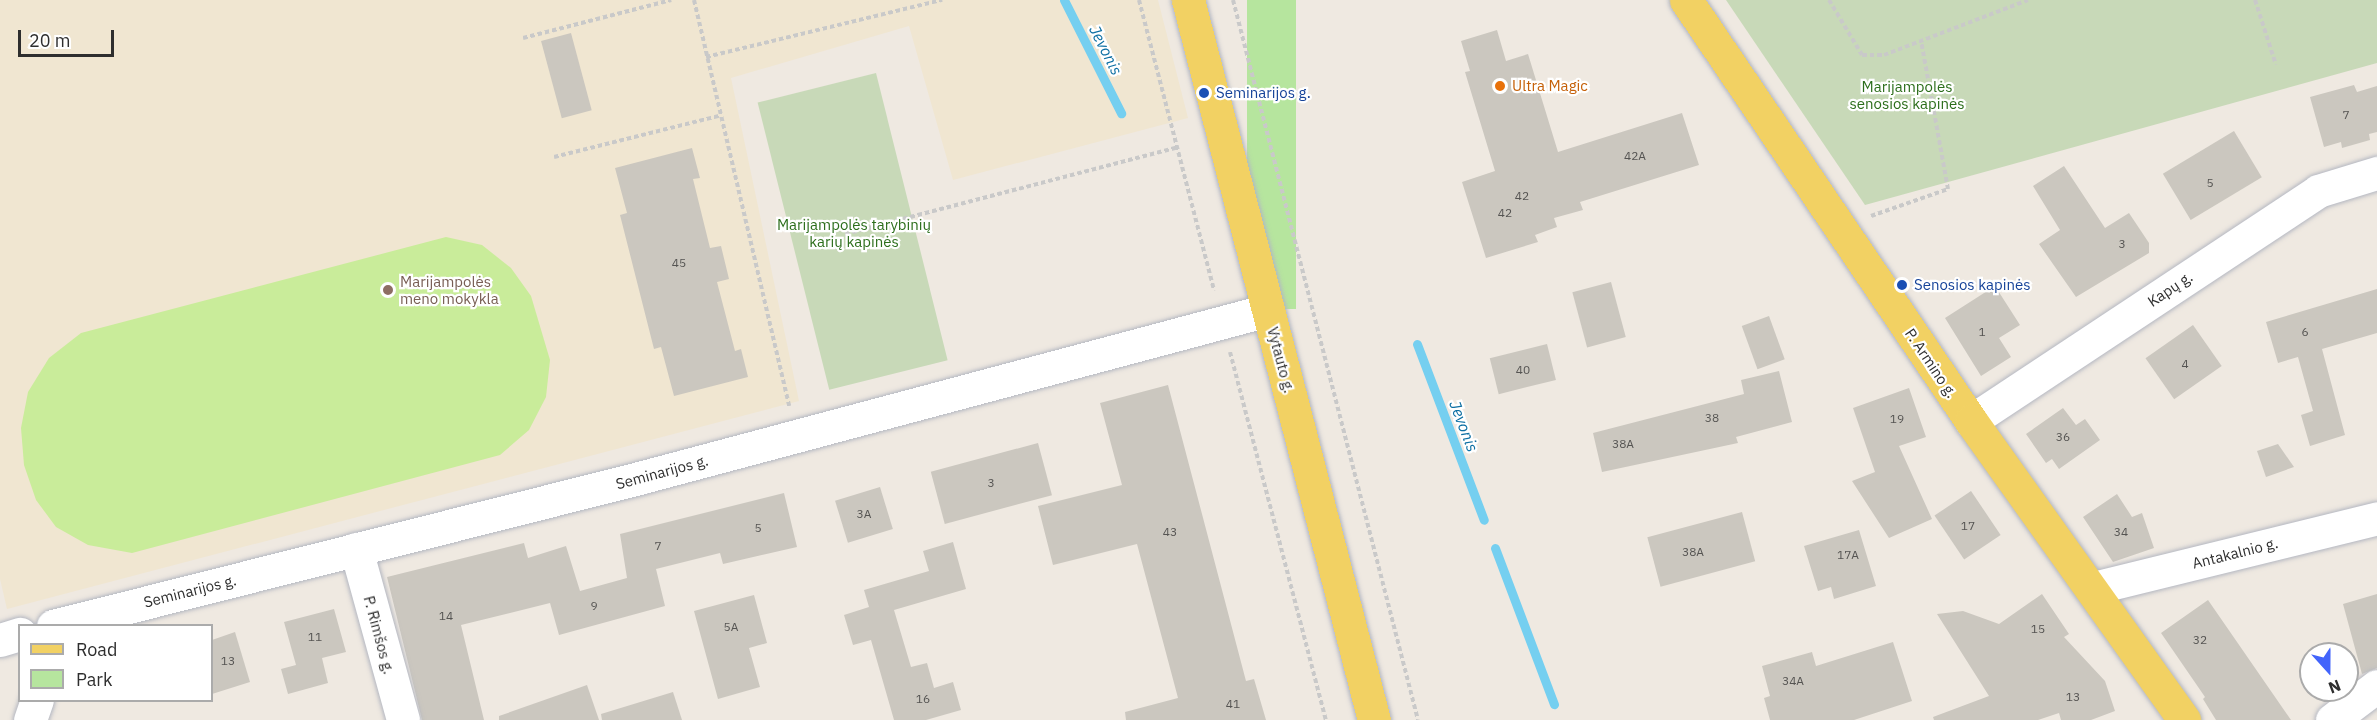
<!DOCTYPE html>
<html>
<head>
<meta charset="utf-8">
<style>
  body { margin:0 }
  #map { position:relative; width:2377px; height:720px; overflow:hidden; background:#efe9e1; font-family:"IBM Plex Sans",sans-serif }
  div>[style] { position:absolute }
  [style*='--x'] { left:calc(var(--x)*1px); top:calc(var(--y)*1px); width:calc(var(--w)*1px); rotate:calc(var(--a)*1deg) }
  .education>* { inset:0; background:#f0e6d1 }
  .green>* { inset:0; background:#b6e59e; transform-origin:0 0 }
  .cemetery>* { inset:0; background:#c8d9b8; transform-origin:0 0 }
  .pitch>* { inset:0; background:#c9ec9a }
  .stream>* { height:9px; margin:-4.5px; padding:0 4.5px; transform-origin:4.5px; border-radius:4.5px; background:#75cff0 }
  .building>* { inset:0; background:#cbc7bf; transform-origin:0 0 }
  .path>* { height:4px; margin-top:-2px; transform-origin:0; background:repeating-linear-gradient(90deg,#c9c9c9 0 4.5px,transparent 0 7.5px) }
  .roads { filter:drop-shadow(0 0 2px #b4b7c1) drop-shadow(0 0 2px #b4b7c1) }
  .minor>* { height:33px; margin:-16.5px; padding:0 16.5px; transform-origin:16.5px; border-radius:16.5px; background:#fff }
  .major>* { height:33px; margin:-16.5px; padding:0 16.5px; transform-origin:16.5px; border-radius:16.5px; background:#f2d163 }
  .dots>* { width:16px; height:16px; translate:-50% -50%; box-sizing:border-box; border:3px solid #fff; border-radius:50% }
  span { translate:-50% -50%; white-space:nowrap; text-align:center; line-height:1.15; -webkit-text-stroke:4.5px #fff; paint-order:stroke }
  .number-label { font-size:12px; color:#555452 }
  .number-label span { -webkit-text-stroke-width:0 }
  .food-label { font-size:15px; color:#c56008 }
  .left { translate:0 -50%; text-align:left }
  .park-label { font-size:15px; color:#2c6e1b }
  .transit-label { font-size:15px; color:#164399 }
  .education-label { font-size:15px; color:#785e54 }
  .street-label { font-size:15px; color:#2e2e2e }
  .water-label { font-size:16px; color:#0d6fa3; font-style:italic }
  .legend { position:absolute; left:18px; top:624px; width:195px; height:78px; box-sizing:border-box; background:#fff; border:2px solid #ababab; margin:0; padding:8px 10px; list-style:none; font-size:18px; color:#2e2e2e }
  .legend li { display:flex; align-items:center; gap:12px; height:30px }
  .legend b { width:30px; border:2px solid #ababab }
  .north { position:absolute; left:2299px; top:642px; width:60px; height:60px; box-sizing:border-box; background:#fff; border:2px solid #ababab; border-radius:50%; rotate:159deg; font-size:16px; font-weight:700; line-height:24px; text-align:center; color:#2e2e2e }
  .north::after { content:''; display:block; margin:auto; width:21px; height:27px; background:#4264fb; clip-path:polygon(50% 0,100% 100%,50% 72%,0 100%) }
  .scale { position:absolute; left:18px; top:30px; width:96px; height:27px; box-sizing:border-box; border:3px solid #2e2e2e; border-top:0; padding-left:8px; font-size:18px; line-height:21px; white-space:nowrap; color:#2e2e2e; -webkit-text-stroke:4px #fff; paint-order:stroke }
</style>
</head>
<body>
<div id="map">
  <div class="education">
    <i style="clip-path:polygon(0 0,1158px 0,1188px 118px,953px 180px,909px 26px,731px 78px,799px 401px,7px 609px,0 579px)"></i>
  </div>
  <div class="green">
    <i style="left:1247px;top:0;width:49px;height:309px"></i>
  </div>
  <div class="cemetery">
    <i style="clip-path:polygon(1726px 0,2377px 0,2377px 63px,1865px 205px)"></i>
    <i style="left:876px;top:73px;width:296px;height:122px;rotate:76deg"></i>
  </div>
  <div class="pitch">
    <i style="clip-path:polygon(446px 237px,482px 245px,511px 268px,531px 296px,550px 360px,546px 397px,529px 430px,500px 455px,132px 553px,88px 545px,56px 527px,36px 500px,24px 465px,21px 428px,28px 392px,49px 358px,81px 333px)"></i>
  </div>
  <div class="stream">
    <i style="--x:1064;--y:0;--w:127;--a:63.2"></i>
    <i style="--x:1417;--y:344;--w:188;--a:69.2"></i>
    <i style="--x:1495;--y:548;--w:167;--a:69.3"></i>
  </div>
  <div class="building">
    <i style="clip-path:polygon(1497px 30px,1506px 61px,1528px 54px,1558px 152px,1682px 113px,1699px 165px,1580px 202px,1583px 210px,1554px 218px,1557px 227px,1535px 235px,1538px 242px,1486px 258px,1462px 182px,1495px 171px,1465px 72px,1470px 71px,1461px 41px)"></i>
    <i style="left:571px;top:33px;width:80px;height:31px;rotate:75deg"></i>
    <i style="clip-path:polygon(2354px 85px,2357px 92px,2377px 86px,2377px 132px,2369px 134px,2370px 140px,2342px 148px,2341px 142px,2324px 147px,2310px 97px)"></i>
    <i style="left:2234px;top:131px;width:54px;height:83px;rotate:59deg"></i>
    <i style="clip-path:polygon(692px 148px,700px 178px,693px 179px,710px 248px,721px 246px,729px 279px,717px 282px,735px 351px,741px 349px,748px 377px,674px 396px,661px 347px,654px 349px,620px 215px,627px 213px,615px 168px)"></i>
    <i style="clip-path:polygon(2064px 166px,2105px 228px,2129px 213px,2149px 243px,2149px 253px,2076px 297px,2039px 244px,2060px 230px,2033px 186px)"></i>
    <i style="left:1611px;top:282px;width:57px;height:40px;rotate:75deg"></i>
    <i style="clip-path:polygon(1995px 286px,2020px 325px,1999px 338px,2011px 357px,1981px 376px,1945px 318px)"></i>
    <i style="clip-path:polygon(2377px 289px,2377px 333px,2322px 349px,2345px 435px,2310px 446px,2301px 415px,2313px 411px,2298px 357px,2278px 363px,2266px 322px)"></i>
    <i style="left:1769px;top:316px;width:46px;height:29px;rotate:70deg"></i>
    <i style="left:2193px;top:325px;width:50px;height:58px;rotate:55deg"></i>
    <i style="left:1547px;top:344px;width:37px;height:59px;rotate:76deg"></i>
    <i style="clip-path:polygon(1779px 371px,1792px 422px,1736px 437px,1738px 443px,1602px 472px,1593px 433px,1744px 394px,1741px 380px)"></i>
    <i style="clip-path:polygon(1168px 385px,1246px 681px,1254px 679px,1266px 720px,1126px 720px,1125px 712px,1178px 698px,1137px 544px,1053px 565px,1038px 506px,1122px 485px,1100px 403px)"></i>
    <i style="clip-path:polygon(1909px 388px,1926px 437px,1899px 446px,1932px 519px,1889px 538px,1852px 481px,1875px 472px,1853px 408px)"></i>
    <i style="clip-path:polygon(2063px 408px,2076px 425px,2085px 419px,2100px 440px,2059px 469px,2052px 459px,2046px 463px,2026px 434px)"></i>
    <i style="left:1038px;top:443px;width:54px;height:111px;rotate:75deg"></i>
    <i style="clip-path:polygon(2278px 444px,2294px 467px,2266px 477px,2257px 451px)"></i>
    <i style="left:880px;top:487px;width:44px;height:47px;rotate:73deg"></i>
    <i style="left:1971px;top:491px;width:53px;height:44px;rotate:56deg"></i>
    <i style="clip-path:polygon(784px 493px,797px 547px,723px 564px,720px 553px,656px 569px,665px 606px,559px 635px,550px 603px,461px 625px,484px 720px,422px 720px,387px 577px,524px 543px,528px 558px,566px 546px,580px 591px,627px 578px,620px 534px)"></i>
    <i style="clip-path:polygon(2117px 494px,2132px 517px,2142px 513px,2154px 548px,2113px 562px,2083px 517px)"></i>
    <i style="left:1742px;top:512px;width:51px;height:98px;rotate:75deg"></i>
    <i style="clip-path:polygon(1859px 530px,1876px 586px,1834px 599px,1831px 587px,1818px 591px,1804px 546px)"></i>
    <i style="clip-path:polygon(953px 542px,966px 589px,894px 610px,911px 667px,927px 663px,934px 688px,953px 682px,961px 710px,926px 720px,894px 720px,871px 640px,853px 645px,844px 615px,869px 607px,864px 590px,929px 571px,923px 551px)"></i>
    <i style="clip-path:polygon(2042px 594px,2069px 634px,2064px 637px,2105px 681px,2115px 711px,2091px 720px,2061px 720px,2059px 713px,2038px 720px,1934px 720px,1933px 717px,1989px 696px,1937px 614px,1963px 611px,1999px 624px)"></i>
    <i style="clip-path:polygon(2377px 594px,2377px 668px,2362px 674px,2343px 604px)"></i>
    <i style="clip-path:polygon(754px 595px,767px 643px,749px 648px,760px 687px,718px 699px,694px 611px)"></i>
    <i style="clip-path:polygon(2208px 600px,2291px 720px,2216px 720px,2203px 699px,2205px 697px,2161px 633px)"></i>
    <i style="clip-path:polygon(334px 609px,346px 652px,322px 658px,328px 683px,288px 694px,281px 669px,296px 665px,284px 622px)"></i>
    <i style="clip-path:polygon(235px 632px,250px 682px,212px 694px,212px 640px)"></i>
    <i style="clip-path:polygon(1893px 642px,1912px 701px,1854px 720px,1770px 720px,1764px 698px,1770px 696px,1762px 666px,1812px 652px,1816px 666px)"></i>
    <i style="clip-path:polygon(587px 685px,599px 720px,499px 720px,499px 716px)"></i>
    <i style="clip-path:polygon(673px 692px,682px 720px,602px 720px,601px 714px)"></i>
  </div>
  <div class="path">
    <i style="--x:694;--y:0;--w:417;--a:76.8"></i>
    <i style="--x:1139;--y:0;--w:300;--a:75.5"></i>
    <i style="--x:1233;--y:0;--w:743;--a:75.59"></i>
    <i style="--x:1829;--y:0;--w:64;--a:59"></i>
    <i style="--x:1862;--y:55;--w:22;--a:0"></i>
    <i style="--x:1884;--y:55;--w:154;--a:-20.9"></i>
    <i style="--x:2255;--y:0;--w:68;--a:72.1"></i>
    <i style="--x:523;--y:38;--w:153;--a:-14.4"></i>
    <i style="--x:706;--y:57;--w:243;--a:-13.6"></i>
    <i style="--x:554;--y:157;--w:170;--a:-14"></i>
    <i style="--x:1871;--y:216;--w:82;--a:-19.3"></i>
    <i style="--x:1948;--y:189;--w:150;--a:-100.3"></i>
    <i style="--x:845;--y:234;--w:344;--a:-14.6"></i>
    <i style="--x:1230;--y:352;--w:380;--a:75.4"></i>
  </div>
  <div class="roads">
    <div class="minor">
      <i style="--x:1971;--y:421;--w:416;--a:-33.5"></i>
      <i style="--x:2318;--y:191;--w:62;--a:-17"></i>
      <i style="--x:356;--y:549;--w:177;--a:74.6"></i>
      <i style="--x:2093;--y:588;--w:292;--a:-13.8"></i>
      <i style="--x:53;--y:626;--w:604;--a:-14.17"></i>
      <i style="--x:639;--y:478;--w:651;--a:-14.95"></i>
      <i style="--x:0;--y:640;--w:21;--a:-17"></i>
      <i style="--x:30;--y:720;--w:21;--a:-71"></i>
      <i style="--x:2332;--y:720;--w:56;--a:-37.1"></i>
    </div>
    <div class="major">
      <i style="--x:1188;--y:0;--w:744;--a:75.52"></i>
      <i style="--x:1686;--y:0;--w:508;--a:55.9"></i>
      <i style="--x:1971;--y:421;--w:367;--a:54.5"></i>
    </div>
  </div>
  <div class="dots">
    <i style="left:1500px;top:86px;background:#e8710a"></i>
    <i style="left:1204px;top:93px;background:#1a4fb4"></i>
    <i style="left:1902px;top:285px;background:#1a4fb4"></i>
    <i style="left:388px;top:290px;background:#8d6e63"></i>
  </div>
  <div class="number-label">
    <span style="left:2346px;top:115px">7</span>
    <span style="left:1635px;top:156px">42A</span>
    <span style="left:2210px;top:183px">5</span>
    <span style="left:1522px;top:196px">42</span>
    <span style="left:1505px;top:213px">42</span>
    <span style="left:2122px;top:244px">3</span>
    <span style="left:679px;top:263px">45</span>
    <span style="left:1982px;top:332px">1</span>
    <span style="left:2305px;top:332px">6</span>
    <span style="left:2185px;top:364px">4</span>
    <span style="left:1523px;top:370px">40</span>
    <span style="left:1712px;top:418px">38</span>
    <span style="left:1897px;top:419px">19</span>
    <span style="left:2063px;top:437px">36</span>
    <span style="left:1623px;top:444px">38A</span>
    <span style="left:991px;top:483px">3</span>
    <span style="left:864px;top:514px">3A</span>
    <span style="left:1968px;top:526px">17</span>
    <span style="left:758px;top:528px">5</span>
    <span style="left:1170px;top:532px">43</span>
    <span style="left:2121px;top:532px">34</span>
    <span style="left:658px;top:546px">7</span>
    <span style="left:1693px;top:552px">38A</span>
    <span style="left:1848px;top:555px">17A</span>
    <span style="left:594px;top:606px">9</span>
    <span style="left:446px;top:616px">14</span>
    <span style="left:731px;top:627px">5A</span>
    <span style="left:2038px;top:629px">15</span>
    <span style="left:315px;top:637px">11</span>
    <span style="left:2200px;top:640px">32</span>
    <span style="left:228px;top:661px">13</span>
    <span style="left:1793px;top:681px">34A</span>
    <span style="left:2073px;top:697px">13</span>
    <span style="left:923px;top:699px">16</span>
    <span style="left:1233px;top:704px">41</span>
  </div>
  <div class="food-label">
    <span class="left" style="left:1512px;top:86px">Ultra Magic</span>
  </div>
  <div class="park-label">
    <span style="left:1907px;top:95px">Marijampolės<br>senosios kapinės</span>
    <span style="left:854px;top:233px">Marijampolės tarybinių<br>karių kapinės</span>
  </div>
  <div class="transit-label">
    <span class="left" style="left:1216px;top:93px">Seminarijos g.</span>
    <span class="left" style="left:1914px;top:285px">Senosios kapinės</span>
  </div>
  <div class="education-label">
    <span class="left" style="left:400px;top:290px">Marijampolės<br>meno mokykla</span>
  </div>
  <div class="street-label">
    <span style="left:2170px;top:289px;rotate:-34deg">Kapų g.</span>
    <span style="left:1281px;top:360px;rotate:75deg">Vytauto g.</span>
    <span style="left:1931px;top:363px;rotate:56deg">P. Armino g.</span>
    <span style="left:662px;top:472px;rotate:-15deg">Seminarijos g.</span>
    <span style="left:2235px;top:553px;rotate:-14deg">Antakalnio g.</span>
    <span style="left:190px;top:591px;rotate:-14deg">Seminarijos g.</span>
    <span style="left:379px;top:635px;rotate:75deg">P. Rimšos g.</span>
  </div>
  <div class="water-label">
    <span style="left:1106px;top:50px;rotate:63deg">Jevonis</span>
    <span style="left:1464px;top:426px;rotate:69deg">Jevonis</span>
  </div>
  <ul class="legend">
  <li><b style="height:8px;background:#f2d163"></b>Road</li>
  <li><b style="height:16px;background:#b6e59e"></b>Park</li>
  </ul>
  <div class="north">N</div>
  <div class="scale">20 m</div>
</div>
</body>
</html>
